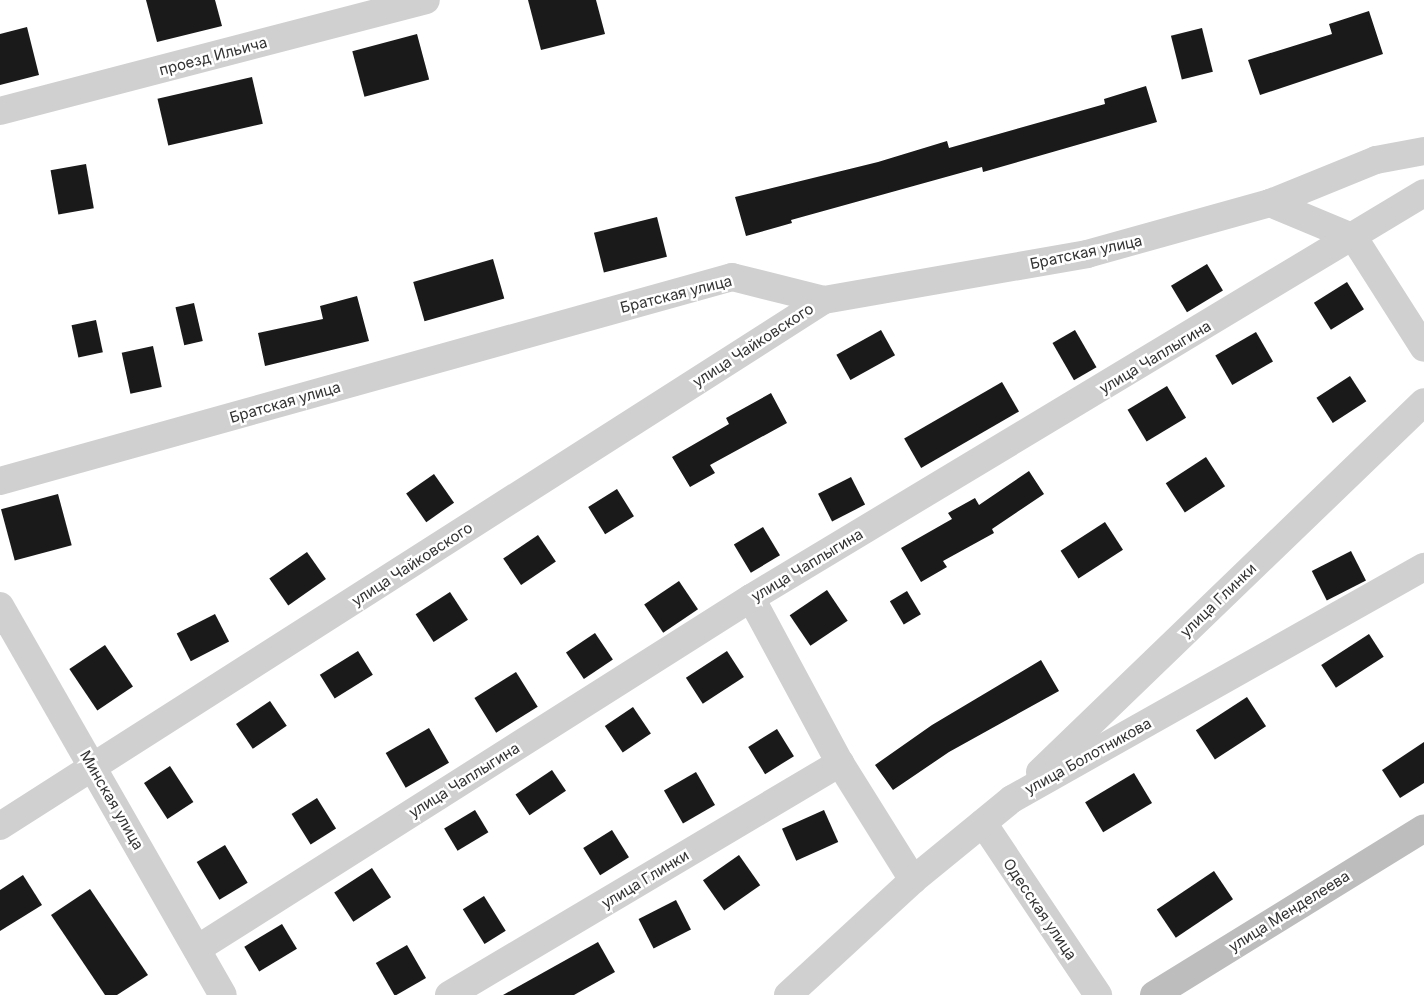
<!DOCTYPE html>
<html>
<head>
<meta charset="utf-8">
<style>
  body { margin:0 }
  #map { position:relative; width:1424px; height:995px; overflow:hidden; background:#fff; font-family:Inter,sans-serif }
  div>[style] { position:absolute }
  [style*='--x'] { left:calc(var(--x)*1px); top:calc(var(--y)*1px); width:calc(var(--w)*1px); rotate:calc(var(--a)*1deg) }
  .building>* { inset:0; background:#1a1a1a; transform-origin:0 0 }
  .street>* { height:28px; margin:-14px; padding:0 14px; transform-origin:14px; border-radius:14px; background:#d0d0d0 }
  .secondary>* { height:28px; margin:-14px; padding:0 14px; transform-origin:14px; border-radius:14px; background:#bdbdbd }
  span { translate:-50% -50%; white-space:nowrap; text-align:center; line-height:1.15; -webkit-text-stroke:5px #fff; paint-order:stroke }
  .street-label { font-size:15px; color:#333 }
</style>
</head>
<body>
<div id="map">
  <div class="building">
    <i style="clip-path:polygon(146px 0,215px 0,222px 26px,157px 42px)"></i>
    <i style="clip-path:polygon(528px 0,596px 0,605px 34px,541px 50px)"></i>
    <i style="clip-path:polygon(1369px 11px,1383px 54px,1260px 95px,1248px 60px,1332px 34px,1329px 24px)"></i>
    <i style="clip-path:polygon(27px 27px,39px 75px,0 85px,0 34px)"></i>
    <i style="left:1202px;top:28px;width:45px;height:32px;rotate:76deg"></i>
    <i style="left:417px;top:34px;width:47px;height:67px;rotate:75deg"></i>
    <i style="left:252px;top:77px;width:48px;height:97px;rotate:77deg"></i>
    <i style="clip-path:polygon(1146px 86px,1157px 122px,983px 172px,982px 167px,791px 220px,792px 223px,746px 236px,735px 197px,878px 162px,947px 141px,949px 148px,1105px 104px,1104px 99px)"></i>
    <i style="left:86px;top:164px;width:45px;height:36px;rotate:80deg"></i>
    <i style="left:657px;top:217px;width:41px;height:65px;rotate:76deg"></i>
    <i style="left:493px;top:259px;width:41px;height:83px;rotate:74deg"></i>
    <i style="left:1207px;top:264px;width:31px;height:42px;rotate:59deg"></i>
    <i style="left:1347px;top:282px;width:32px;height:39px;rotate:58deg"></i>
    <i style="clip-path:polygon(357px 296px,369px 341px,265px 366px,258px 333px,323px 319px,320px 306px)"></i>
    <i style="left:194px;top:303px;width:39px;height:19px;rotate:77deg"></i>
    <i style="left:96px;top:320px;width:33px;height:25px;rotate:78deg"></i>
    <i style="left:881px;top:330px;width:29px;height:51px;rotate:61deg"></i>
    <i style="left:1075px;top:330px;width:43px;height:26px;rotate:60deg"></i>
    <i style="left:1256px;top:332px;width:34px;height:47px;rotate:60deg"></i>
    <i style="left:153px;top:346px;width:42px;height:32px;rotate:78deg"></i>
    <i style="left:1350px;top:376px;width:30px;height:40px;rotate:57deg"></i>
    <i style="left:1002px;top:382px;width:34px;height:113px;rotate:60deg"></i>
    <i style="left:1167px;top:386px;width:37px;height:46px;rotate:59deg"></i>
    <i style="clip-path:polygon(771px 393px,787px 423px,710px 465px,715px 473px,690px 487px,672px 457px,729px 424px,726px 418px)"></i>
    <i style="left:1206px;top:457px;width:35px;height:48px;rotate:57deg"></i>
    <i style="clip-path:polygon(1029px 471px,1044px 494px,992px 529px,994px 533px,943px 561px,947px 567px,921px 582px,901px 548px,952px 519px,948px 513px,975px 498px,979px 505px)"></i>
    <i style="left:434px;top:474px;width:35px;height:34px;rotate:55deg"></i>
    <i style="left:851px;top:477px;width:31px;height:37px;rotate:63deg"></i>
    <i style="left:617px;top:489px;width:32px;height:34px;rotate:58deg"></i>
    <i style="left:58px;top:494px;width:53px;height:59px;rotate:75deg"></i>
    <i style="left:1105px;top:522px;width:33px;height:53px;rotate:57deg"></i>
    <i style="left:763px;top:527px;width:33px;height:34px;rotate:59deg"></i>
    <i style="left:538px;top:535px;width:32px;height:42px;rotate:56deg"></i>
    <i style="left:1351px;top:551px;width:33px;height:44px;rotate:63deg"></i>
    <i style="left:307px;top:552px;width:33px;height:46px;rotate:55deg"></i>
    <i style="left:679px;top:581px;width:34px;height:42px;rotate:56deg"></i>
    <i style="left:827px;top:590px;width:37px;height:45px;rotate:56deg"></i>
    <i style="left:907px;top:591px;width:27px;height:20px;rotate:59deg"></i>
    <i style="left:450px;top:592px;width:33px;height:41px;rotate:57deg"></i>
    <i style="left:215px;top:614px;width:31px;height:43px;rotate:63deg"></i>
    <i style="left:595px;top:633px;width:32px;height:35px;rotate:56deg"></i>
    <i style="left:1369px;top:634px;width:27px;height:57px;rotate:57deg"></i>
    <i style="left:105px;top:645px;width:50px;height:43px;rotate:56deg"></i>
    <i style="left:358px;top:651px;width:28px;height:45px;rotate:58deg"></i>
    <i style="left:727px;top:651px;width:31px;height:49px;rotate:57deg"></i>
    <i style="clip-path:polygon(1041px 660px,1059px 691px,949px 752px,893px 790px,875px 765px,932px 725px)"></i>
    <i style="left:516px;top:672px;width:41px;height:49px;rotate:58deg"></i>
    <i style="left:1247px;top:697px;width:35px;height:61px;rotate:57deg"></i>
    <i style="left:270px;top:701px;width:30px;height:41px;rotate:56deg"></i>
    <i style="left:633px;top:707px;width:32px;height:34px;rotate:56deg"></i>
    <i style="left:429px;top:728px;width:40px;height:50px;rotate:60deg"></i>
    <i style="left:777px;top:729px;width:32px;height:34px;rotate:58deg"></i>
    <i style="clip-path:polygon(1424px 742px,1424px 783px,1400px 798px,1382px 770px)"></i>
    <i style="left:170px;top:766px;width:43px;height:31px;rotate:57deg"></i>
    <i style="left:552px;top:770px;width:25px;height:44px;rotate:56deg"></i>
    <i style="left:696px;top:772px;width:38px;height:37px;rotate:60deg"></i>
    <i style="left:1134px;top:773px;width:35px;height:57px;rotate:59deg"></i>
    <i style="left:317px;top:798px;width:36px;height:30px;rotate:58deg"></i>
    <i style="left:475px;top:810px;width:26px;height:36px;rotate:59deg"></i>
    <i style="left:824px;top:810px;width:35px;height:46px;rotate:66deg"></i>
    <i style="left:612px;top:830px;width:32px;height:34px;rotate:58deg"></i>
    <i style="left:225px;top:845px;width:44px;height:33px;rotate:59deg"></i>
    <i style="left:739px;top:855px;width:37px;height:44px;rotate:55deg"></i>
    <i style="left:372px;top:868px;width:35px;height:45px;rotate:57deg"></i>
    <i style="left:1214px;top:871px;width:34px;height:69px;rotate:56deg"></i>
    <i style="clip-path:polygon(23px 875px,42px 905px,0 931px,0 890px)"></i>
    <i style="clip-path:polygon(90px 889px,148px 975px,117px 995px,105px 995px,51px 915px)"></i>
    <i style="left:484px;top:896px;width:41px;height:25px;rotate:58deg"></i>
    <i style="left:676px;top:900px;width:33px;height:42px;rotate:63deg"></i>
    <i style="left:282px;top:924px;width:29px;height:44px;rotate:59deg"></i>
    <i style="clip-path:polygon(598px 942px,615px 972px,574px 995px,503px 995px)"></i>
    <i style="left:407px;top:945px;width:38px;height:36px;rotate:60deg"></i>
  </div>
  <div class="street">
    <i style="--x:0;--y:111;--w:440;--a:-14.6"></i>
    <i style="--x:1270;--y:203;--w:114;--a:-22.1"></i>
    <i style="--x:1376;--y:160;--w:49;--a:-10.6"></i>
    <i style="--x:0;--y:481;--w:760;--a:-15.57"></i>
    <i style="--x:732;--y:277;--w:95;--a:14"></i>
    <i style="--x:824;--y:300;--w:267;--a:-9.9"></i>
    <i style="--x:1087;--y:254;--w:190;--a:-15.6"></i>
    <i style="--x:1270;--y:203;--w:91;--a:22.6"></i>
    <i style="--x:1354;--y:238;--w:130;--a:57.5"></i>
    <i style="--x:751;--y:598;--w:187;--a:61.7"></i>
    <i style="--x:840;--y:763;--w:138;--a:58"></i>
    <i style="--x:0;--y:606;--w:448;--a:60.2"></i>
    <i style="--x:1040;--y:772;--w:533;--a:-43.94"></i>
    <i style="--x:983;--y:823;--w:207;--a:56.2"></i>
    <i style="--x:0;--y:826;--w:978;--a:-32.55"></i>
    <i style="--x:197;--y:949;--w:656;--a:-32.36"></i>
    <i style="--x:751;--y:598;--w:785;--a:-31.04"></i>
    <i style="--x:449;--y:995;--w:455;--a:-30.7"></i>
    <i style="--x:788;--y:995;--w:170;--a:-42.6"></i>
    <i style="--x:913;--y:880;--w:128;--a:-39.3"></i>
    <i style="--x:1012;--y:799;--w:473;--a:-29.4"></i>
  </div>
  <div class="secondary">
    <i style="--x:1154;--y:995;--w:317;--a:-31.7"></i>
  </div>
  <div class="street-label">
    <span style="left:213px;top:56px;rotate:-15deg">проезд Ильича</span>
    <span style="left:1086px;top:252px;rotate:-12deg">Братская улица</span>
    <span style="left:676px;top:294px;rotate:-14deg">Братская улица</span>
    <span style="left:753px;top:345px;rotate:-33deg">улица Чайковского</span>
    <span style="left:1155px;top:357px;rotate:-31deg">улица Чаплыгина</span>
    <span style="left:285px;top:402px;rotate:-16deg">Братская улица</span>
    <span style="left:412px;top:564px;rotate:-33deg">улица Чайковского</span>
    <span style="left:807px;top:565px;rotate:-31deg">улица Чаплыгина</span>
    <span style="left:1218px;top:600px;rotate:-44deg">улица Глинки</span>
    <span style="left:1088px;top:756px;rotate:-29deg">улица Болотникова</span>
    <span style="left:464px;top:780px;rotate:-32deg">улица Чаплыгина</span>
    <span style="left:112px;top:800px;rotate:60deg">Минская улица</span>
    <span style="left:645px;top:879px;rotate:-31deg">улица Глинки</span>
    <span style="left:1040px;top:909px;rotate:56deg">Одесская улица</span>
    <span style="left:1289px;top:911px;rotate:-32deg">улица Менделеева</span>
  </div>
</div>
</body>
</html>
